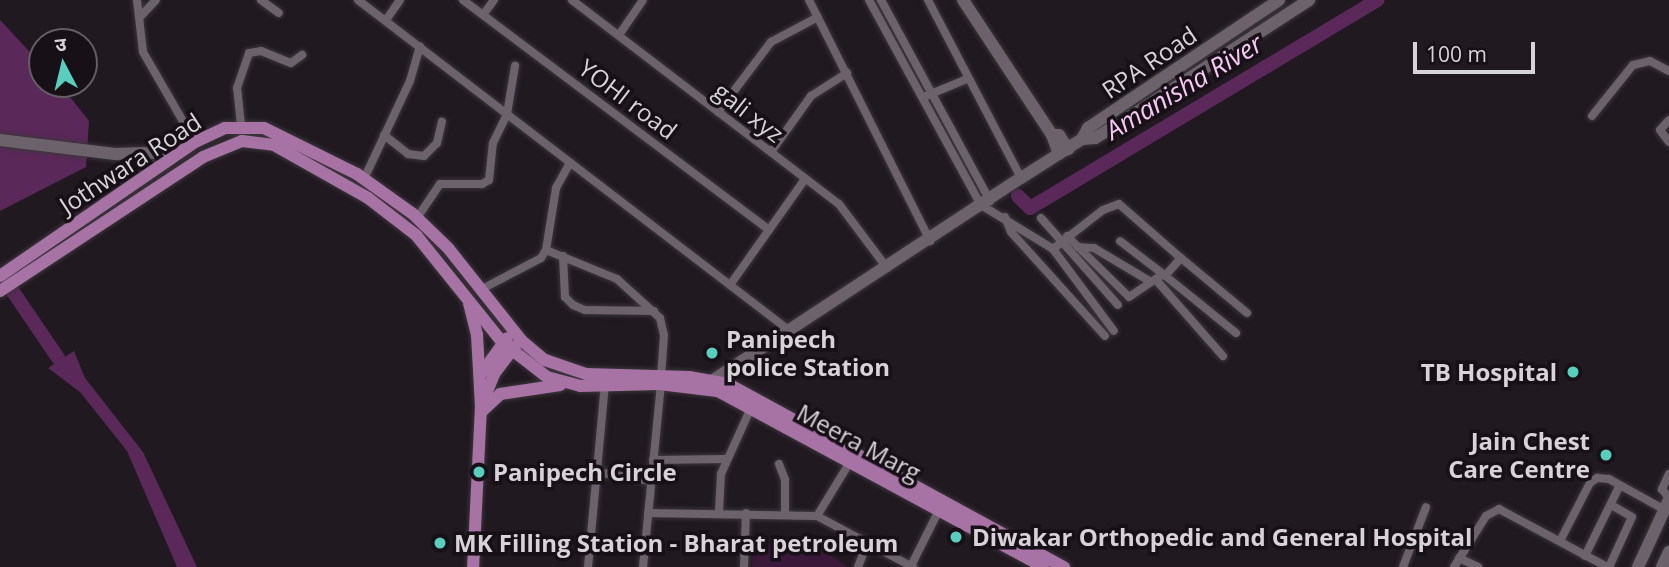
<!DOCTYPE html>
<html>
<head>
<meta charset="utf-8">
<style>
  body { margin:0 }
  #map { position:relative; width:1669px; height:567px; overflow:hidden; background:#201920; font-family:"Open Sans","Noto Sans Devanagari",sans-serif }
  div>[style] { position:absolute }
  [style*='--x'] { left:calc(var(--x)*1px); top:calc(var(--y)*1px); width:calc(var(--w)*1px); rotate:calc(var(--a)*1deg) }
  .green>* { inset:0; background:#3a1839 }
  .water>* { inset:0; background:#5b285a }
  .river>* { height:14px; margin:-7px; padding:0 7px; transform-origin:7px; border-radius:7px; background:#5b285a }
  .roads { filter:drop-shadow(0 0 2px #3b363b) drop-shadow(0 0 2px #3b363b) }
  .street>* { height:8px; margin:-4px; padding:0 4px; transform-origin:4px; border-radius:4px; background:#6c626b }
  .secondary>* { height:12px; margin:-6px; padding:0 6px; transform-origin:6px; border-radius:6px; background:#6c626b }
  .primary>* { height:12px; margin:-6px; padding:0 6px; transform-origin:6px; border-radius:6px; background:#a773a5 }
  .dots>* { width:19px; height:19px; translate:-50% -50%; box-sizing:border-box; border:4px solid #171017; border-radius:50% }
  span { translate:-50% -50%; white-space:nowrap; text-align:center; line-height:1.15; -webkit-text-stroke:7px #171017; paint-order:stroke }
  .street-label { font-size:24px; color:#d8d3d8 }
  .poi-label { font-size:24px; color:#d8d3d8; font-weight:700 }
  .left { translate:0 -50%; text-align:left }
  .right { translate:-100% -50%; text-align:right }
  .water-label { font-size:26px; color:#f9c9f6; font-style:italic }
  .north { position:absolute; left:28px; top:28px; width:70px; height:70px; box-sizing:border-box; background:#171017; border:2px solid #645e64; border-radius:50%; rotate:353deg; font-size:19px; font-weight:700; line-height:28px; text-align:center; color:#d8d3d8 }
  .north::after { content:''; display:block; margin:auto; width:24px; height:32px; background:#5acebd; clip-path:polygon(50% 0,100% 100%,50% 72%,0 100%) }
  .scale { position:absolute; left:1413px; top:42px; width:122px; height:32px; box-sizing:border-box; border:4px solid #d8d3d8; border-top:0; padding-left:9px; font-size:21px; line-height:24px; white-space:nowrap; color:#d8d3d8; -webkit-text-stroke:5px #171017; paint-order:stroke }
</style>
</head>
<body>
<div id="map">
  <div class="green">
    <i style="clip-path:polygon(754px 544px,816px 545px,848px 567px,752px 567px)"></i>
  </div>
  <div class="water">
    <i style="clip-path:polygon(0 20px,42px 65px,42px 84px,60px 84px,89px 121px,86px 167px,0 211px)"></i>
    <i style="clip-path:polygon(74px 351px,85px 378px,143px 452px,197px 567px,177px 567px,127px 451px,80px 392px,48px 368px)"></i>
  </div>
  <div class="river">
    <i style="--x:1018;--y:196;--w:17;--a:45"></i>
    <i style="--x:1030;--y:208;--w:405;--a:-30.9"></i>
    <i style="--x:3;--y:277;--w:98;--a:55.8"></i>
  </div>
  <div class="roads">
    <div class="street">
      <i style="--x:137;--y:0;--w:52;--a:83.4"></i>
      <i style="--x:143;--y:52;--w:104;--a:60"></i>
      <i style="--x:261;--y:0;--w:22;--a:36"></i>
      <i style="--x:358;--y:0;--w:544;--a:37.46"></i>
      <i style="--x:463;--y:0;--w:383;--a:36.9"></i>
      <i style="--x:572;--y:0;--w:336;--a:37.4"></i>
      <i style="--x:839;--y:204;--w:80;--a:53.1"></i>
      <i style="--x:809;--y:0;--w:270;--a:63.3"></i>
      <i style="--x:869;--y:0;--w:234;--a:61.4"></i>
      <i style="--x:981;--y:205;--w:84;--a:31.4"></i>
      <i style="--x:1053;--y:249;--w:102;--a:53.4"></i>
      <i style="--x:881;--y:0;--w:229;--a:61.5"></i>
      <i style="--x:928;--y:0;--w:201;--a:62.4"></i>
      <i style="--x:483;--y:15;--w:19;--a:-54"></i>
      <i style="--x:140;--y:17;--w:23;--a:-47"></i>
      <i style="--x:386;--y:20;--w:24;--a:-55"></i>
      <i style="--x:619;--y:35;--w:42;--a:-55.6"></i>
      <i style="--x:926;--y:96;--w:44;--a:-22.5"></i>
      <i style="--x:718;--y:112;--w:88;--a:-52.9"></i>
      <i style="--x:771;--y:42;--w:53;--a:-28"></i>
      <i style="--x:1592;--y:116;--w:65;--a:-51.2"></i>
      <i style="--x:1633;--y:65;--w:17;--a:-13"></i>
      <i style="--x:1650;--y:61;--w:21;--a:28"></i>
      <i style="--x:1669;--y:120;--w:13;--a:132"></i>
      <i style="--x:1660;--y:130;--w:15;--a:53"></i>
      <i style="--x:241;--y:125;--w:37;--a:-96"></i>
      <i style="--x:237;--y:88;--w:37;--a:-71"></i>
      <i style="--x:249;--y:53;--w:12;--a:-9"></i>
      <i style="--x:261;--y:51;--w:32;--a:22"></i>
      <i style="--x:291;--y:63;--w:14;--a:-36"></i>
      <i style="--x:384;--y:135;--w:31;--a:38"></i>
      <i style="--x:408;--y:154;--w:16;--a:7"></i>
      <i style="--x:424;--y:156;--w:18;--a:-45"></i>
      <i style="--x:437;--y:143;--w:22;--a:-77"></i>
      <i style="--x:771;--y:152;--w:69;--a:-54.5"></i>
      <i style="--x:811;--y:96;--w:43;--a:-32.6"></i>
      <i style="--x:364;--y:179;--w:108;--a:-64.9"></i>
      <i style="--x:410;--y:81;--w:36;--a:-74"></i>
      <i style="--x:1005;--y:217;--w:16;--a:68"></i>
      <i style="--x:1011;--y:232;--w:140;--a:47.9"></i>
      <i style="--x:417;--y:218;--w:41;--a:-55.9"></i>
      <i style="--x:440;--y:184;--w:42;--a:0"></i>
      <i style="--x:482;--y:184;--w:8;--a:-30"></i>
      <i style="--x:489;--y:180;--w:37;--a:-84"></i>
      <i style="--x:493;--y:143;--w:32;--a:-64"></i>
      <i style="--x:507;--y:114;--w:49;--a:-80.5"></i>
      <i style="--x:1041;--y:218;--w:116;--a:48.5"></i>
      <i style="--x:1067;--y:236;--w:87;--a:44.5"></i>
      <i style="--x:1129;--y:297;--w:41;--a:-34.1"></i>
      <i style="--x:1163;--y:274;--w:54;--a:-142.5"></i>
      <i style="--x:1078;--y:247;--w:16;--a:4"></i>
      <i style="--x:1094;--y:248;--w:66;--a:30.8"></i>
      <i style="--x:1053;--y:249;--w:63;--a:-38"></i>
      <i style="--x:1103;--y:210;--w:17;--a:-21"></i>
      <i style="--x:1119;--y:204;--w:82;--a:41.1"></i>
      <i style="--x:1181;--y:258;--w:24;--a:132"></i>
      <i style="--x:546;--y:250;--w:77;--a:22.2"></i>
      <i style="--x:617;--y:279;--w:58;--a:42.2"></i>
      <i style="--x:660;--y:318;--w:17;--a:77"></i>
      <i style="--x:664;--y:335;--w:42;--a:94.1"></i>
      <i style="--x:563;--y:256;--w:41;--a:87.2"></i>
      <i style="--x:565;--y:297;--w:11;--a:45"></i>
      <i style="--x:573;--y:305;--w:13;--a:23"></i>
      <i style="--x:585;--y:310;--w:69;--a:0.8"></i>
      <i style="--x:1181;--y:258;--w:86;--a:39.8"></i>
      <i style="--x:1163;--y:274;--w:94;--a:38.9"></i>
      <i style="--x:1157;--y:281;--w:100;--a:48.7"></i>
      <i style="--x:730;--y:285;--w:130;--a:-54.7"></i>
      <i style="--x:480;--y:290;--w:69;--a:-27.7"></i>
      <i style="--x:541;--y:258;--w:9;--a:-58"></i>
      <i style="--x:546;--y:250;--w:63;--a:-80.8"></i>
      <i style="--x:556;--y:188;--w:29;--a:-61"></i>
      <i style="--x:653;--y:460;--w:73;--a:-0.8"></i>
      <i style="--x:779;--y:464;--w:17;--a:69"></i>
      <i style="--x:785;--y:480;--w:35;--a:90"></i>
      <i style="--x:597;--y:472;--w:55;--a:9.5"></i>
      <i style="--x:1669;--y:474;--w:17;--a:115"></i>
      <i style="--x:1662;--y:489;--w:11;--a:52"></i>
      <i style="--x:719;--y:512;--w:38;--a:-87"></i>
      <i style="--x:721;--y:474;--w:72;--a:-65.6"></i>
      <i style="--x:648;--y:513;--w:169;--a:1"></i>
      <i style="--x:817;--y:516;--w:109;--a:28"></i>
      <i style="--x:817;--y:516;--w:63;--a:-58.6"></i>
      <i style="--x:1560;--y:541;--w:65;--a:-62.7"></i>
      <i style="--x:1590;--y:483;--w:9;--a:-36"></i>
      <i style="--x:1597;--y:478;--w:12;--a:5"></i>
      <i style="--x:1609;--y:479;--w:64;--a:29"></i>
      <i style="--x:1585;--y:556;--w:79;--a:-63.8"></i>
      <i style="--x:1459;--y:558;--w:21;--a:25"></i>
      <i style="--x:911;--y:566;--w:63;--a:-63.4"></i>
      <i style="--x:588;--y:567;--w:183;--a:-84.7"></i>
      <i style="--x:643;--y:567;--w:184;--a:-84.4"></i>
      <i style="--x:744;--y:567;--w:54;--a:-87.9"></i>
      <i style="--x:858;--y:567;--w:26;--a:-69"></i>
      <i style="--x:1403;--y:567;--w:64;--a:-69"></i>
      <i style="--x:1454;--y:567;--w:60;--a:-57.9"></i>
      <i style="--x:1486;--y:516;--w:15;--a:-28"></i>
      <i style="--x:1499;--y:509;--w:123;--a:28.2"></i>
      <i style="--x:1609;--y:567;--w:55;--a:-65.3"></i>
      <i style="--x:1632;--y:517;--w:24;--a:-150"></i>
    </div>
    <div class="secondary">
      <i style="--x:963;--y:0;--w:162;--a:56.6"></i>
      <i style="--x:1082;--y:139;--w:13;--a:-61"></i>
      <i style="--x:1088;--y:128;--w:230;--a:-33.8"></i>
      <i style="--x:0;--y:140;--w:116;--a:6.9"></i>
      <i style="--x:115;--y:154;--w:62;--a:-1.8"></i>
      <i style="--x:1059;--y:154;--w:20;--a:-110"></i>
      <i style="--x:1052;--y:135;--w:7;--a:0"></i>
      <i style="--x:1059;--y:135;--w:17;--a:57"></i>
      <i style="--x:707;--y:384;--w:376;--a:-33.3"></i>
      <i style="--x:1021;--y:178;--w:72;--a:-32.6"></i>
      <i style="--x:1082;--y:139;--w:13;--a:-4"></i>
      <i style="--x:1095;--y:138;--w:35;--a:-31"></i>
      <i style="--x:1125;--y:120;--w:220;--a:-33.1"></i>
      <i style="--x:1638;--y:567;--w:74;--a:-65.2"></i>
      <i style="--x:1662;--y:567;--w:17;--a:-65"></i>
    </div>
    <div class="primary">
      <i style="--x:0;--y:276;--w:237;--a:-34.5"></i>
      <i style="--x:195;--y:142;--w:33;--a:-25"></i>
      <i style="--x:225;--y:128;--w:39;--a:0"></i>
      <i style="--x:264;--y:128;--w:104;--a:26.3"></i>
      <i style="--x:357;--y:174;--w:69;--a:35.5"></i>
      <i style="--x:413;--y:214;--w:49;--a:44.2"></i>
      <i style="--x:448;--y:248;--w:119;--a:51.5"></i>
      <i style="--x:522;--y:341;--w:30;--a:40"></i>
      <i style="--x:545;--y:360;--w:43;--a:18.9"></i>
      <i style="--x:586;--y:374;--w:103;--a:1.7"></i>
      <i style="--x:689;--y:377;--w:40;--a:10"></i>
      <i style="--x:728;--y:384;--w:383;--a:28.6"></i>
      <i style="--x:0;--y:291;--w:243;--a:-33.4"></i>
      <i style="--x:203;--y:157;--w:42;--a:-22.3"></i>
      <i style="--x:242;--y:141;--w:32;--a:7"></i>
      <i style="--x:274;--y:145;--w:108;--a:29.4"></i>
      <i style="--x:368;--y:198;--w:61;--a:37.6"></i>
      <i style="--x:416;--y:235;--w:137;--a:51.2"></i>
      <i style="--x:502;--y:342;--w:57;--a:37.9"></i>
      <i style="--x:547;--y:377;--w:34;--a:15"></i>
      <i style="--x:580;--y:386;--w:79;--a:-1.5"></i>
      <i style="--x:659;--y:384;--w:59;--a:6.8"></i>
      <i style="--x:718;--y:391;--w:370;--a:28.4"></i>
      <i style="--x:469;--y:303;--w:33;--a:76"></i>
      <i style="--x:477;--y:335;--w:71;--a:86.8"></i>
      <i style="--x:481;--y:406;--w:161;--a:92.8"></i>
      <i style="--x:481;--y:374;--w:44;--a:-54.2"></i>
      <i style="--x:484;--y:399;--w:27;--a:-68"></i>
      <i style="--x:494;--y:374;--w:35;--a:-53"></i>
      <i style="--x:481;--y:412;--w:26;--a:-43"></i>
      <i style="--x:500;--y:394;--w:61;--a:-8.5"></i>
    </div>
  </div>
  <div class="dots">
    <i style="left:712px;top:353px;background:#5acebd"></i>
    <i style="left:1573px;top:372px;background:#5acebd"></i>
    <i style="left:1606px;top:455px;background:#5acebd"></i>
    <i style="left:479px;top:472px;background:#5acebd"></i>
    <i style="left:956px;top:537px;background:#5acebd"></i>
    <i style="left:440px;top:543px;background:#5acebd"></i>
  </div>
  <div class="street-label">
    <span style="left:1149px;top:62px;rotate:-34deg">RPA Road</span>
    <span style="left:628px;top:99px;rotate:37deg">YOHI road</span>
    <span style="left:749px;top:112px;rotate:38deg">gali xyz</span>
    <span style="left:130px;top:163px;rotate:-33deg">Jothwara Road</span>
    <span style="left:859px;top:442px;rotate:28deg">Meera Marg</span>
  </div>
  <div class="poi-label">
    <span class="left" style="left:726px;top:353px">Panipech<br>police Station</span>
    <span class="right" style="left:1557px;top:372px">TB Hospital</span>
    <span class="right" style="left:1590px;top:455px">Jain Chest<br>Care Centre</span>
    <span class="left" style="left:493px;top:472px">Panipech Circle</span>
    <span class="left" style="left:972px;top:537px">Diwakar Orthopedic and General Hospital</span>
    <span class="left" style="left:454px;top:543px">MK Filling Station - Bharat petroleum</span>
  </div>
  <div class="water-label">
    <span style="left:1184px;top:87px;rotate:-31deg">Amanisha River</span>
  </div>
  <div class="north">उ</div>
  <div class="scale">100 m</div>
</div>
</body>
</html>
